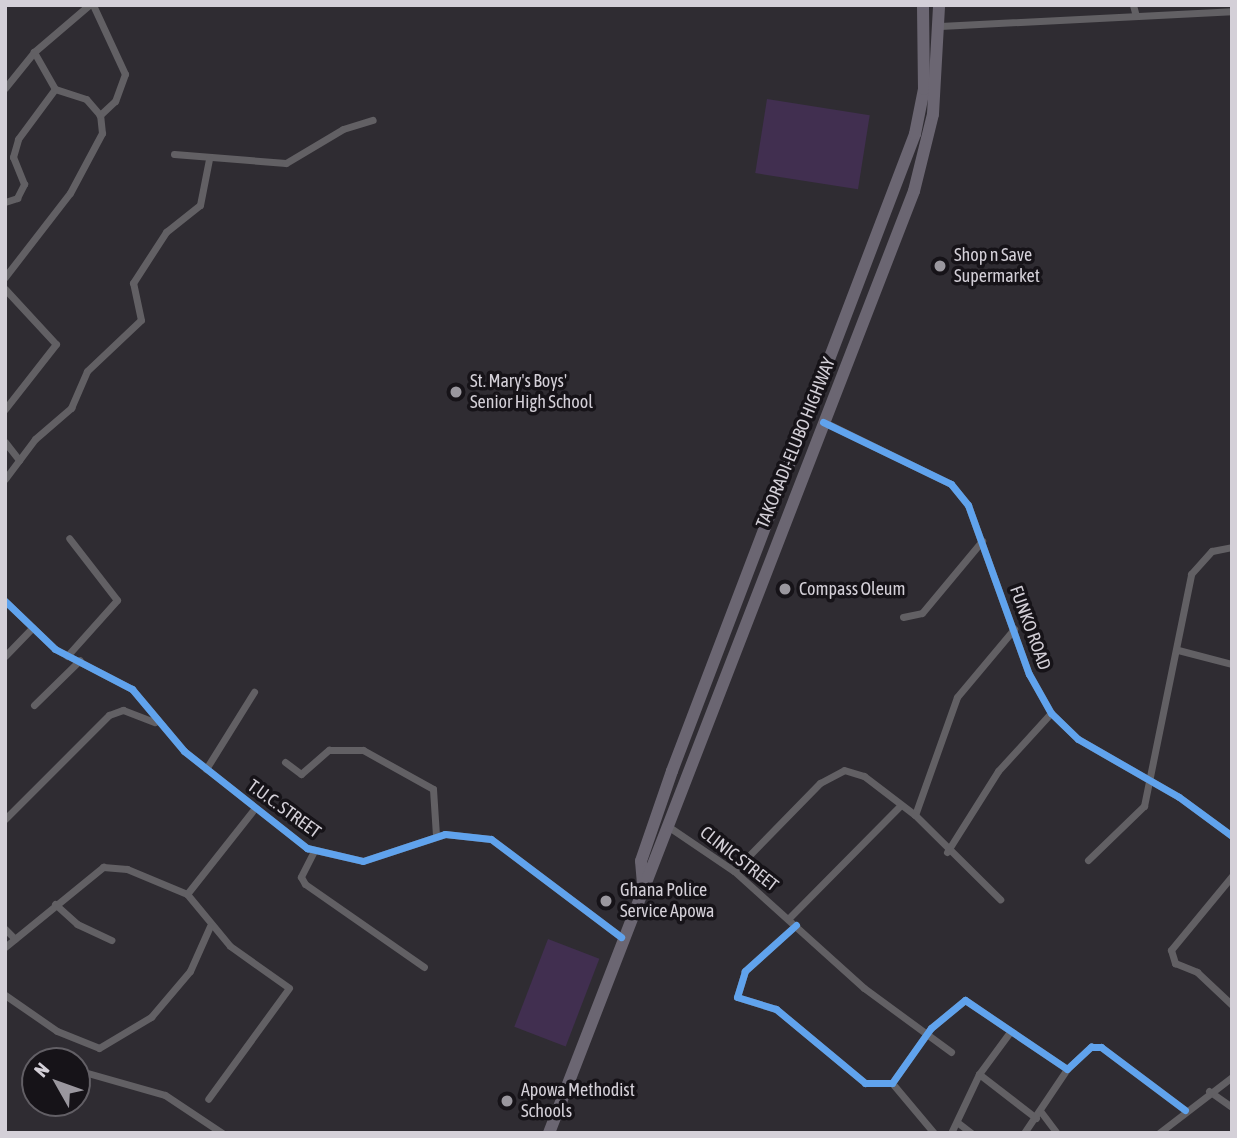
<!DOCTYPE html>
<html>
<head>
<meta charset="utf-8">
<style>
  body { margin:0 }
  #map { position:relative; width:1237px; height:1138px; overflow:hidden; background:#2f2c32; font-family:"Asap Condensed",sans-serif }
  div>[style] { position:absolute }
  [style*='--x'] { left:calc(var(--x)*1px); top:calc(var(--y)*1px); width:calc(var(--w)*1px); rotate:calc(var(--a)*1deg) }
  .green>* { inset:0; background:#412f50; transform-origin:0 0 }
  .street>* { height:7px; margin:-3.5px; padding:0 3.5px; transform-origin:3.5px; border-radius:3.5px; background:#626064 }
  .highway>* { height:12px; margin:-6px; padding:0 6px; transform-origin:6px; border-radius:6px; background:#6b6672 }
  .cycleway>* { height:7px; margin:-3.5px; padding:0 3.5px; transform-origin:3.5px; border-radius:3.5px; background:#60a3ed }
  .dots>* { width:19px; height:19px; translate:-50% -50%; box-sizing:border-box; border:4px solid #161318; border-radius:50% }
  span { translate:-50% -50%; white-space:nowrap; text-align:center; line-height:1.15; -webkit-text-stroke:7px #161318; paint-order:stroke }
  .poi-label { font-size:18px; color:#d4d0d8 }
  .left { translate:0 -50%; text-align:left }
  .street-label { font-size:18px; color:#d4d0d8 }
  .frame { position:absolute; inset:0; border:7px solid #d4d0d8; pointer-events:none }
  .north { position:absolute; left:21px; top:1047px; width:70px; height:70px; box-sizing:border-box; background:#161318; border:2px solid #625f65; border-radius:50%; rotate:310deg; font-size:19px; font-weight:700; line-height:28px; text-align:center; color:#d4d0d8 }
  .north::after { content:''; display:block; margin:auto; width:24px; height:32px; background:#9a979e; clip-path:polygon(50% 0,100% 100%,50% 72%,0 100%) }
</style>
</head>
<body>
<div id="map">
  <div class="green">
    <i style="left:767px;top:99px;width:104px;height:75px;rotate:9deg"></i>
    <i style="left:548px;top:939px;width:55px;height:94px;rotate:21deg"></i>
  </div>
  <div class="street">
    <i style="--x:93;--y:5;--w:76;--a:65.1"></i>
    <i style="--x:125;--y:74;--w:29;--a:110"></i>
    <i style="--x:115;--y:101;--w:21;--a:137"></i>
    <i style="--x:1133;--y:5;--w:11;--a:75"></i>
    <i style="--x:940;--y:26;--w:292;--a:-2.9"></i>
    <i style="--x:5;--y:88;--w:46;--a:-51.1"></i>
    <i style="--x:174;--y:154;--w:112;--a:4.6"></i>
    <i style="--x:286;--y:163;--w:66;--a:-30.8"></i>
    <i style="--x:343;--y:129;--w:31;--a:-17"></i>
    <i style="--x:5;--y:202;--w:13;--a:-18"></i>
    <i style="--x:17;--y:198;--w:16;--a:-63"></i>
    <i style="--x:24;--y:184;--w:29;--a:-112"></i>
    <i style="--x:13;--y:157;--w:19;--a:-74"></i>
    <i style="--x:18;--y:139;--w:62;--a:-53.5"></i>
    <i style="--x:55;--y:89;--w:43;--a:-119.6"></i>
    <i style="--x:34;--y:52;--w:72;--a:-40.5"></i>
    <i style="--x:5;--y:277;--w:106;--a:-52.3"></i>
    <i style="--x:70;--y:193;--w:68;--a:-61.9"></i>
    <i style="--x:102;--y:133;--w:18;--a:-96"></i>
    <i style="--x:100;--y:115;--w:21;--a:-131"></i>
    <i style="--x:86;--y:99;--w:33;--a:-162"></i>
    <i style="--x:5;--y:289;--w:75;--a:47.2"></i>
    <i style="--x:56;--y:344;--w:83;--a:128.1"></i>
    <i style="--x:824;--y:422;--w:141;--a:26"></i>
    <i style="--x:951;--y:484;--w:27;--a:51"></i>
    <i style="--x:968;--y:505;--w:180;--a:70.2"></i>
    <i style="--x:1029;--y:674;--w:45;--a:60.6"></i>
    <i style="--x:1051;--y:713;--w:37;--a:44"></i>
    <i style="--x:1078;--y:739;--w:116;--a:29.9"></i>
    <i style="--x:1179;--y:797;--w:66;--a:36.3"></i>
    <i style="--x:5;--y:442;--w:23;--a:52"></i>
    <i style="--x:5;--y:479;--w:50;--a:-53.1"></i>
    <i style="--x:35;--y:439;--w:48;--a:-40.7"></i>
    <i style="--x:71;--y:408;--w:40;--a:-66.6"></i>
    <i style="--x:87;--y:371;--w:74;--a:-43.4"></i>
    <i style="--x:141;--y:320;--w:38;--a:-102"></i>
    <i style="--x:133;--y:283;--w:61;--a:-57.1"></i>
    <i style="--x:166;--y:232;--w:43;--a:-38.5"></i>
    <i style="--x:200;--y:205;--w:47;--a:-78.9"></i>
    <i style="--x:5;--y:601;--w:69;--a:43.8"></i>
    <i style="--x:55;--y:649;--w:87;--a:27.5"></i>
    <i style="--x:132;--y:689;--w:81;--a:50"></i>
    <i style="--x:184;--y:751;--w:157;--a:38.3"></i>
    <i style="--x:307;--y:848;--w:57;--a:13.1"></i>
    <i style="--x:363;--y:861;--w:86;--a:-18.2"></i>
    <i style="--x:445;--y:834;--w:46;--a:6.2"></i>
    <i style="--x:491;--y:839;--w:163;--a:37"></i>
    <i style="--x:903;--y:617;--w:19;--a:-12"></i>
    <i style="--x:922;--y:613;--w:94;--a:-50.2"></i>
    <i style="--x:1178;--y:650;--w:56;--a:14.5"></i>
    <i style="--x:5;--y:656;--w:39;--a:-46"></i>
    <i style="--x:67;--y:656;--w:75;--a:-48.2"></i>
    <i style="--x:117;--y:600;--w:78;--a:-127.7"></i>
    <i style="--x:34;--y:705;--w:64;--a:-44.4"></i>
    <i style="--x:285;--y:762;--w:20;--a:37"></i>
    <i style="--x:301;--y:774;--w:37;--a:-41"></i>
    <i style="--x:329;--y:750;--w:34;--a:0"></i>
    <i style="--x:363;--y:750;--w:80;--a:29.1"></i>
    <i style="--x:433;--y:789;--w:47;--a:86.3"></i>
    <i style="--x:206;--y:769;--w:91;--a:-58.1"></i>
    <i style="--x:915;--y:815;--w:125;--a:-70.4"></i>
    <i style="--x:957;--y:697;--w:89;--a:-50"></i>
    <i style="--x:5;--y:819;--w:147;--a:-45"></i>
    <i style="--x:109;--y:715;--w:15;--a:-20"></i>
    <i style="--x:123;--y:710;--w:34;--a:21"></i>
    <i style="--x:669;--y:827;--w:78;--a:34.1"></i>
    <i style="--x:734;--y:871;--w:175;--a:42"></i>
    <i style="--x:864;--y:988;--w:108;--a:36.3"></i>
    <i style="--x:314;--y:851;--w:29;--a:117"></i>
    <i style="--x:301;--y:877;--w:8;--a:60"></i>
    <i style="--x:305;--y:884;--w:145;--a:34.9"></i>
    <i style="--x:947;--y:852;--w:96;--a:-57.8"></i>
    <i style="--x:998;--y:771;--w:79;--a:-47.6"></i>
    <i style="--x:1088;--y:860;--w:78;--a:-44"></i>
    <i style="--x:1144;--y:806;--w:237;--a:-78.5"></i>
    <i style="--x:1191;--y:574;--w:31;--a:-48"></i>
    <i style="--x:1212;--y:551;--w:20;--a:-11"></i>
    <i style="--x:734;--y:871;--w:123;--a:-45.7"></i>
    <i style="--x:820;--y:783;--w:27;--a:-28"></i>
    <i style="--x:844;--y:770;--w:21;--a:17"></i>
    <i style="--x:864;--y:776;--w:64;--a:37.4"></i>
    <i style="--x:915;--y:815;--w:120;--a:44.7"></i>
    <i style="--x:1232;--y:876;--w:96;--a:129.5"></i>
    <i style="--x:1171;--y:950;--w:14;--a:73"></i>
    <i style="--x:1175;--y:963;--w:24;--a:22"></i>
    <i style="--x:1197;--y:972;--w:48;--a:43.3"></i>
    <i style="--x:187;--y:894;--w:110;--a:-51.7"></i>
    <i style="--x:55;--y:904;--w:30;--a:42"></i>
    <i style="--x:77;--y:924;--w:38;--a:25"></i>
    <i style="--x:788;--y:919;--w:159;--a:-45.3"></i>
    <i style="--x:796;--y:925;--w:69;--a:138"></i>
    <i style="--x:745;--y:971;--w:27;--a:107"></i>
    <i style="--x:737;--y:997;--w:41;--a:17.1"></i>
    <i style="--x:776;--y:1009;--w:116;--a:39.7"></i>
    <i style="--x:865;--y:1083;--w:27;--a:0"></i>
    <i style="--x:892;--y:1083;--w:67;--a:-54.7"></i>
    <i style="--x:931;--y:1028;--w:44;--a:-39.5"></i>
    <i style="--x:965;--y:1000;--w:123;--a:34.1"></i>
    <i style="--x:1067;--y:1069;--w:33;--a:-43"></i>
    <i style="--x:1091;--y:1047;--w:10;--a:0"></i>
    <i style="--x:1101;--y:1047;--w:105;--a:36.9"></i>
    <i style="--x:5;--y:929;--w:14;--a:45"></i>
    <i style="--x:5;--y:947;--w:127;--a:-39.2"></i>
    <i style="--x:103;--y:867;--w:24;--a:5"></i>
    <i style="--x:127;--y:869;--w:65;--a:22.6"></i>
    <i style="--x:187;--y:894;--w:67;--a:50.4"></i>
    <i style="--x:230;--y:946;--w:72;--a:35.4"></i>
    <i style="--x:289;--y:988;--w:137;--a:126.1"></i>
    <i style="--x:5;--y:995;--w:63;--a:34.7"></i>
    <i style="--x:57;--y:1031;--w:45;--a:22"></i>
    <i style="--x:99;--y:1048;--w:61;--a:-30.8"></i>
    <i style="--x:151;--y:1017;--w:60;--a:-49.7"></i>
    <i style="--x:190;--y:971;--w:49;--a:-66"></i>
    <i style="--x:77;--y:1070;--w:91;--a:15.9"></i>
    <i style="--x:165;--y:1095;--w:69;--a:33.7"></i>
    <i style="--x:979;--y:1074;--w:72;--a:37.7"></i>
    <i style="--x:892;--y:1083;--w:65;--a:50"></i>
    <i style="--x:1209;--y:1091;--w:28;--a:35"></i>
    <i style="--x:1041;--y:1112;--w:26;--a:53"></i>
    <i style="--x:957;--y:1122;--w:18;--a:38"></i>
    <i style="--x:951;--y:1133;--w:65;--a:-64.6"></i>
    <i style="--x:979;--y:1074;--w:52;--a:-53.6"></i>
    <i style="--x:1024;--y:1133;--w:77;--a:-56.1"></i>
    <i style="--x:1159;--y:1133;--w:92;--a:-37.5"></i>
  </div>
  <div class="highway">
    <i style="--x:643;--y:884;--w:23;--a:-95"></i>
    <i style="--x:641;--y:861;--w:95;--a:-71"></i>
    <i style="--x:672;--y:771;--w:682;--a:-69.12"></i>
    <i style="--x:915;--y:134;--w:46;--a:-78.7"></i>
    <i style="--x:924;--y:89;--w:84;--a:-90.7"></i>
    <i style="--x:549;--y:1133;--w:1010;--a:-68.82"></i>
    <i style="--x:914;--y:191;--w:79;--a:-76.1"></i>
    <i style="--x:933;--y:114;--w:109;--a:-86.8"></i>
  </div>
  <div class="cycleway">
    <i style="--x:823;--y:422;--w:142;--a:25.8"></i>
    <i style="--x:951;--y:484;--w:27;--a:51"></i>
    <i style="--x:968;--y:505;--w:180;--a:70.2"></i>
    <i style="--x:1029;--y:674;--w:45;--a:60.6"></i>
    <i style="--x:1051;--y:713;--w:37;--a:44"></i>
    <i style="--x:1078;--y:739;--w:116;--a:29.9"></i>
    <i style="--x:1179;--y:797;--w:66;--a:36.3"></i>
    <i style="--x:5;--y:601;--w:69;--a:43.8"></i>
    <i style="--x:55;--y:649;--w:87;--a:27.5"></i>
    <i style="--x:132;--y:689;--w:81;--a:50"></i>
    <i style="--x:184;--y:751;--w:157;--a:38.3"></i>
    <i style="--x:307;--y:848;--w:57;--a:13.1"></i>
    <i style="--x:363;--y:861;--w:86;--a:-18.2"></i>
    <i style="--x:445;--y:834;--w:46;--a:6.2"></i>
    <i style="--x:491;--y:839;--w:163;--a:37"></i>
    <i style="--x:796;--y:925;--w:69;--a:138"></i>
    <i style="--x:745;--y:971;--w:27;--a:107"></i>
    <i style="--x:737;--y:997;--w:41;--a:17.1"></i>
    <i style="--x:776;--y:1009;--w:116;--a:39.7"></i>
    <i style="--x:865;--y:1083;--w:27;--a:0"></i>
    <i style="--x:892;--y:1083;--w:67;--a:-54.7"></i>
    <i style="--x:931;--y:1028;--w:44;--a:-39.5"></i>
    <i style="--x:965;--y:1000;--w:123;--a:34.1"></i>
    <i style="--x:1067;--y:1069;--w:33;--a:-43"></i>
    <i style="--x:1091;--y:1047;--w:10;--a:0"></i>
    <i style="--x:1101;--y:1047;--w:105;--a:36.9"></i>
  </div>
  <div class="dots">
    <i style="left:940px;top:266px;background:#9a979e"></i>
    <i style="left:456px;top:392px;background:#9a979e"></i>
    <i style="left:785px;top:589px;background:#9a979e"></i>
    <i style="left:606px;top:901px;background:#9a979e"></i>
    <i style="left:507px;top:1101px;background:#9a979e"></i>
  </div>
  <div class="poi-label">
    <span class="left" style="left:954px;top:266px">Shop n Save<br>Supermarket</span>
    <span class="left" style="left:470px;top:392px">St. Mary's Boys'<br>Senior High School</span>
    <span class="left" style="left:799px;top:589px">Compass Oleum</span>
    <span class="left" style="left:620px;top:901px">Ghana Police<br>Service Apowa</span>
    <span class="left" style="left:521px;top:1101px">Apowa Methodist<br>Schools</span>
  </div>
  <div class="street-label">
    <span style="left:796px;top:443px;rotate:-68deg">TAKORADI-ELUBO HIGHWAY</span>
    <span style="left:1030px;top:628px;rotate:70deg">FUNKO ROAD</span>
    <span style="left:284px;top:809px;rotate:36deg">T.U.C. STREET</span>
    <span style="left:739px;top:859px;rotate:38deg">CLINIC STREET</span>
  </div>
  <div class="frame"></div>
  <div class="north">N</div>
</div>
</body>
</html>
